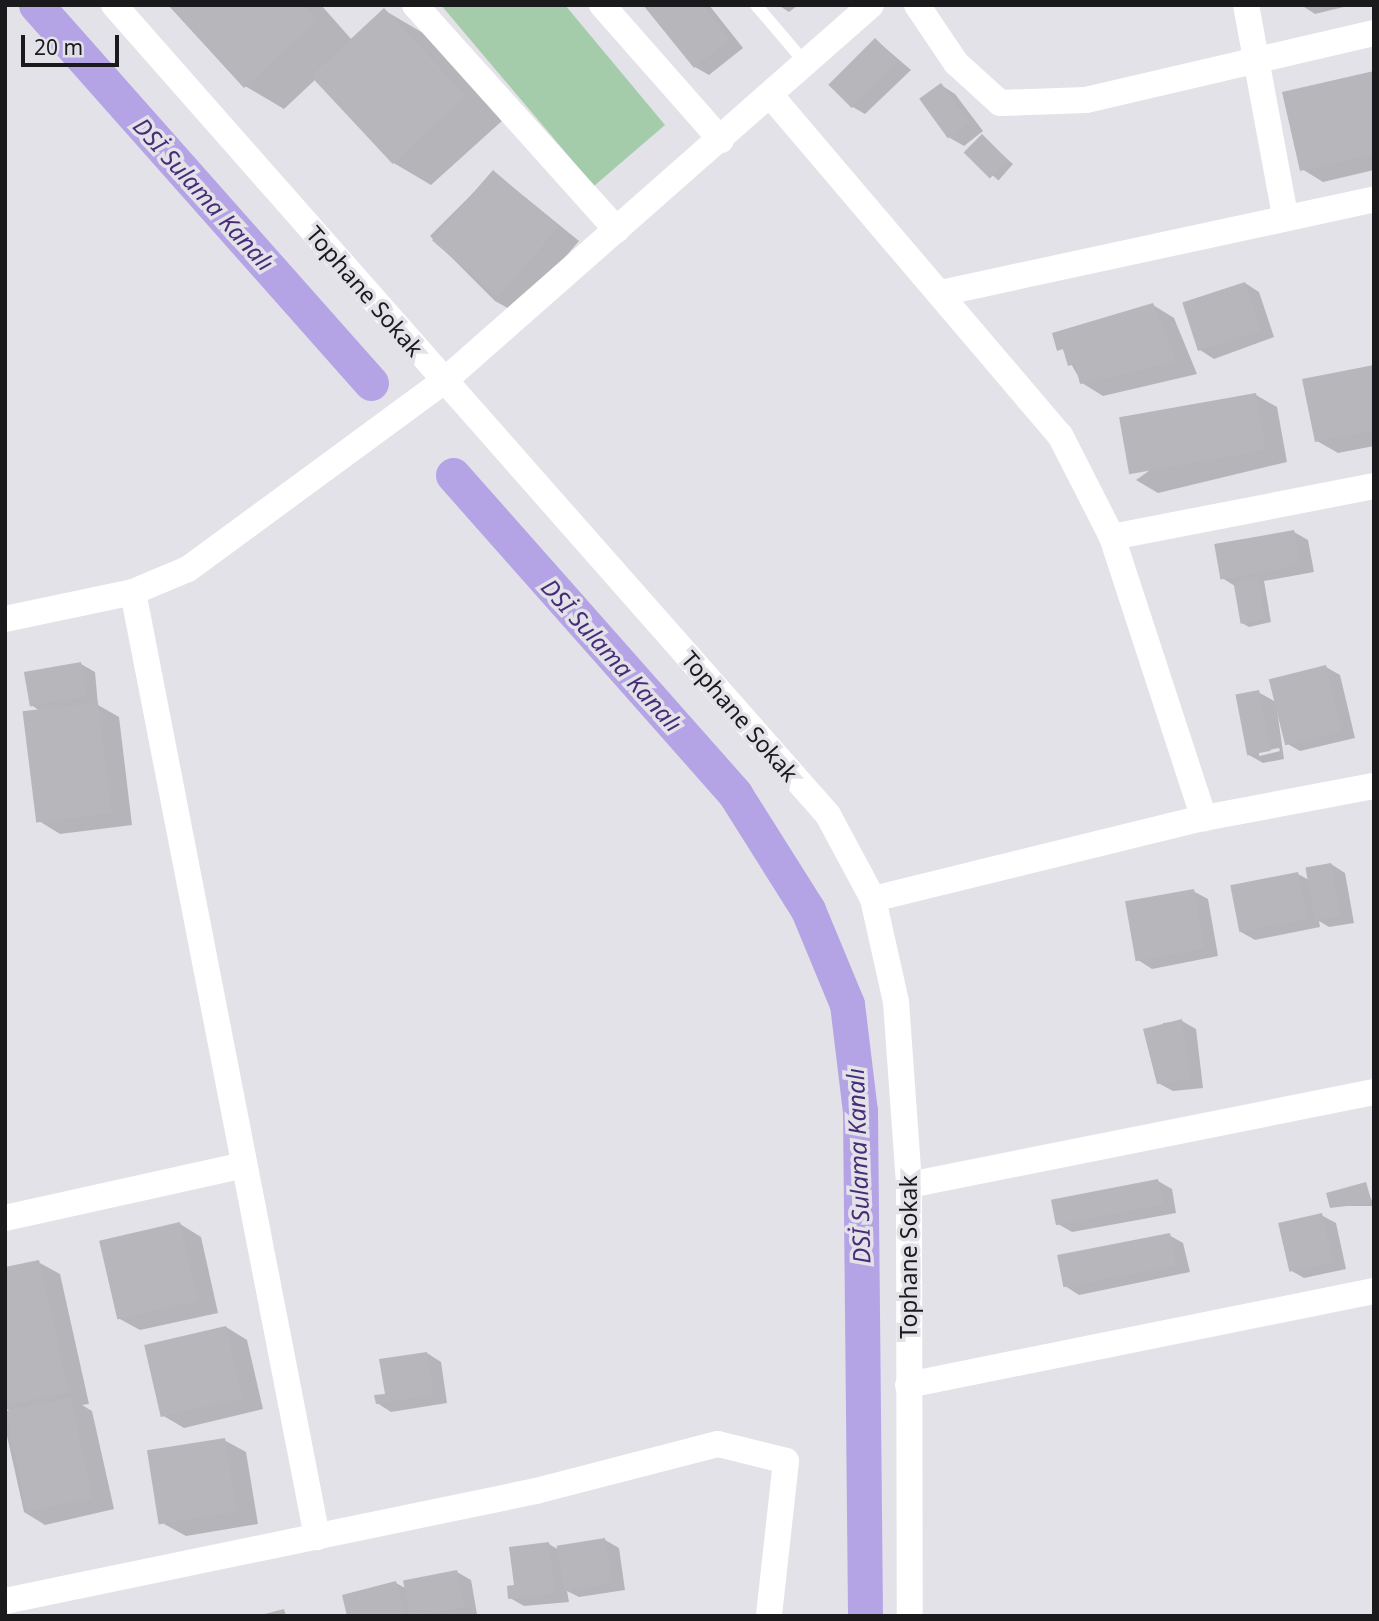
<!DOCTYPE html>
<html>
<head>
<meta charset="utf-8">
<style>
  body { margin:0 }
  #map { position:relative; width:1379px; height:1621px; overflow:hidden; background:#e3e2e8; font-family:"Noto Sans",sans-serif }
  div>[style] { position:absolute }
  [style*='--x'] { left:calc(var(--x)*1px); top:calc(var(--y)*1px); width:calc(var(--w)*1px); rotate:calc(var(--a)*1deg) }
  .green>* { inset:0; background:#a5ccaa }
  .shadow>* { inset:0; background:#0003; transform-origin:0 0 }
  .canal>* { height:35px; margin:-17.5px; padding:0 17.5px; transform-origin:17.5px; border-radius:17.5px; background:#b5a4e5 }
  .building>* { inset:0; background:#b7b6bb; transform-origin:0 0 }
  .lane>* { height:12px; margin:-6px; padding:0 6px; transform-origin:6px; border-radius:6px; background:#fff }
  .street>* { height:26px; margin:-13px; padding:0 13px; transform-origin:13px; border-radius:13px; background:#fff }
  span { translate:-50% -50%; white-space:nowrap; text-align:center; line-height:1.15; -webkit-text-stroke:7px #e3e2e8; paint-order:stroke }
  .street-label { font-size:23px; color:#1a191b }
  .water-label { font-size:24px; color:#472d78; font-style:italic }
  .frame { position:absolute; inset:0; border:7px solid #1a191b; pointer-events:none }
  .scale { position:absolute; left:21px; top:35px; width:98px; height:32px; box-sizing:border-box; border:4px solid #1a191b; border-top:0; padding-left:9px; font-size:21px; line-height:24px; white-space:nowrap; color:#1a191b; -webkit-text-stroke:5px #e3e2e8; paint-order:stroke }
</style>
</head>
<body>
<div id="map">
  <div class="green">
    <i style="clip-path:polygon(441px 5px,565px 5px,665px 125px,594px 186px)"></i>
  </div>
  <div class="shadow">
    <i style="clip-path:polygon(171px 5px,321px 5px,352px 40px,384px 10px,423px 33px,503px 120px,431px 185px,392px 162px,316px 79px,284px 109px,245px 86px)"></i>
    <i style="clip-path:polygon(646px 5px,709px 5px,743px 48px,709px 75px,695px 67px)"></i>
    <i style="clip-path:polygon(778px 5px,798px 5px,789px 12px)"></i>
    <i style="clip-path:polygon(1352px 5px,1315px 14px,1301px 5px)"></i>
    <i style="clip-path:polygon(876px 40px,911px 70px,865px 114px,851px 106px)"></i>
    <i style="clip-path:polygon(1374px 72px,1374px 170px,1323px 182px,1302px 169px)"></i>
    <i style="clip-path:polygon(941px 85px,955px 94px,983px 131px,964px 146px,950px 138px)"></i>
    <i style="left:982px;top:137px;width:41px;height:22px;rotate:41deg"></i>
    <i style="clip-path:polygon(494px 172px,579px 241px,517px 313px,495px 301px,430px 236px)"></i>
    <i style="clip-path:polygon(1245px 283px,1259px 292px,1274px 337px,1214px 359px,1200px 350px)"></i>
    <i style="clip-path:polygon(1153px 305px,1174px 318px,1197px 374px,1103px 396px,1082px 383px,1054px 334px)"></i>
    <i style="clip-path:polygon(1374px 367px,1374px 446px,1338px 453px,1317px 441px)"></i>
    <i style="clip-path:polygon(1256px 395px,1277px 407px,1287px 462px,1158px 493px,1136px 480px)"></i>
    <i style="clip-path:polygon(1294px 532px,1308px 540px,1314px 572px,1264px 581px,1271px 622px,1249px 627px,1242px 623px,1235px 586px,1222px 578px)"></i>
    <i style="clip-path:polygon(81px 664px,95px 672px,98px 705px,119px 717px,132px 825px,60px 834px,39px 821px,42px 712px,31px 705px)"></i>
    <i style="clip-path:polygon(evenodd,1326px 667px,1340px 675px,1355px 738px,1300px 751px,1286px 743px,1276px 703px,1284px 759px,1263px 763px,1249px 755px,1258px 692px,1276px 702px,1326px 667px,1279px 748px,1280px 751px,1259px 756px,1259px 752px,1279px 748px)"></i>
    <i style="clip-path:polygon(1331px 864px,1345px 873px,1354px 923px,1329px 927px,1319px 921px,1320px 927px,1255px 940px,1241px 932px,1298px 874px,1309px 880px)"></i>
    <i style="clip-path:polygon(1193px 891px,1208px 899px,1218px 956px,1152px 969px,1138px 960px)"></i>
    <i style="clip-path:polygon(1182px 1021px,1196px 1029px,1203px 1088px,1173px 1091px,1158px 1083px,1163px 1023px)"></i>
    <i style="clip-path:polygon(1158px 1181px,1172px 1189px,1176px 1213px,1072px 1232px,1058px 1224px)"></i>
    <i style="clip-path:polygon(1365px 1184px,1374px 1206px,1331px 1206px)"></i>
    <i style="clip-path:polygon(1321px 1215px,1336px 1223px,1346px 1269px,1304px 1278px,1290px 1270px)"></i>
    <i style="clip-path:polygon(180px 1224px,201px 1237px,218px 1313px,140px 1330px,118px 1318px)"></i>
    <i style="clip-path:polygon(1169px 1235px,1183px 1243px,1190px 1272px,1079px 1295px,1065px 1286px)"></i>
    <i style="clip-path:polygon(38px 1262px,60px 1274px,89px 1404px,82px 1405px,92px 1411px,114px 1509px,45px 1525px,24px 1512px,5px 1427px,5px 1413px,12px 1412px,5px 1408px,5px 1269px)"></i>
    <i style="clip-path:polygon(226px 1327px,247px 1340px,263px 1409px,184px 1428px,162px 1415px)"></i>
    <i style="clip-path:polygon(427px 1353px,441px 1362px,447px 1403px,391px 1412px,377px 1403px)"></i>
    <i style="clip-path:polygon(224px 1440px,246px 1452px,258px 1524px,186px 1536px,164px 1524px)"></i>
    <i style="clip-path:polygon(605px 1540px,619px 1548px,625px 1590px,579px 1597px,567px 1591px,569px 1602px,524px 1606px,510px 1598px,549px 1544px,559px 1550px)"></i>
    <i style="clip-path:polygon(457px 1572px,471px 1580px,477px 1614px,349px 1616px,396px 1583px,407px 1589px)"></i>
  </div>
  <div class="canal">
    <i style="--x:36;--y:5;--w:505;--a:48.45"></i>
    <i style="--x:453;--y:475;--w:426;--a:48.5"></i>
    <i style="--x:735;--y:794;--w:137;--a:57.8"></i>
    <i style="--x:808;--y:910;--w:102;--a:67.5"></i>
    <i style="--x:847;--y:1004;--w:108;--a:83.1"></i>
    <i style="--x:860;--y:1111;--w:505;--a:89.43"></i>
  </div>
  <div class="building">
    <i style="clip-path:polygon(168px 5px,304px 5px,317px 20px,244px 88px)"></i>
    <i style="clip-path:polygon(643px 5px,703px 5px,730px 39px,694px 68px)"></i>
    <i style="left:384px;top:8px;width:120px;height:100px;rotate:47deg"></i>
    <i style="left:875px;top:38px;width:33px;height:66px;rotate:45deg"></i>
    <i style="clip-path:polygon(1374px 71px,1374px 154px,1300px 171px,1282px 92px)"></i>
    <i style="left:941px;top:83px;width:49px;height:27px;rotate:54deg"></i>
    <i style="left:982px;top:134px;width:37px;height:26px;rotate:45deg"></i>
    <i style="left:493px;top:170px;width:87px;height:93px;rotate:41deg"></i>
    <i style="left:1245px;top:282px;width:51px;height:66px;rotate:72deg"></i>
    <i style="clip-path:polygon(1153px 303px,1177px 362px,1080px 384px,1075px 364px,1068px 366px,1063px 349px,1057px 351px,1052px 333px)"></i>
    <i style="clip-path:polygon(1374px 365px,1374px 431px,1315px 442px,1302px 379px)"></i>
    <i style="left:1256px;top:393px;width:58px;height:139px;rotate:80deg"></i>
    <i style="left:1294px;top:530px;width:36px;height:81px;rotate:80deg"></i>
    <i style="left:1258px;top:578px;width:42px;height:25px;rotate:80deg"></i>
    <i style="left:81px;top:662px;width:35px;height:58px;rotate:80deg"></i>
    <i style="left:1326px;top:665px;width:68px;height:59px;rotate:76deg"></i>
    <i style="left:1259px;top:690px;width:62px;height:24px;rotate:79deg"></i>
    <i style="left:98px;top:702px;width:112px;height:76px;rotate:83deg"></i>
    <i style="left:1331px;top:863px;width:54px;height:26px;rotate:80deg"></i>
    <i style="left:1298px;top:872px;width:48px;height:69px;rotate:79deg"></i>
    <i style="left:1194px;top:889px;width:61px;height:70px;rotate:80deg"></i>
    <i style="clip-path:polygon(1182px 1019px,1190px 1080px,1157px 1084px,1143px 1029px)"></i>
    <i style="left:1158px;top:1179px;width:26px;height:109px;rotate:79deg"></i>
    <i style="clip-path:polygon(1366px 1182px,1372px 1203px,1330px 1208px,1326px 1193px)"></i>
    <i style="left:1322px;top:1213px;width:50px;height:45px;rotate:77deg"></i>
    <i style="left:180px;top:1222px;width:81px;height:83px;rotate:77deg"></i>
    <i style="left:1170px;top:1233px;width:33px;height:115px;rotate:79deg"></i>
    <i style="clip-path:polygon(39px 1260px,69px 1392px,5px 1406px,5px 1267px)"></i>
    <i style="left:226px;top:1326px;width:74px;height:84px;rotate:77deg"></i>
    <i style="clip-path:polygon(427px 1352px,434px 1395px,376px 1404px,374px 1395px,385px 1394px,379px 1359px)"></i>
    <i style="left:71px;top:1397px;width:103px;height:67px;rotate:78deg"></i>
    <i style="left:225px;top:1438px;width:75px;height:79px;rotate:81deg"></i>
    <i style="left:605px;top:1538px;width:46px;height:49px;rotate:81deg"></i>
    <i style="clip-path:polygon(549px 1542px,555px 1594px,508px 1599px,507px 1586px,514px 1585px,509px 1547px)"></i>
    <i style="left:457px;top:1570px;width:38px;height:55px;rotate:79deg"></i>
    <i style="clip-path:polygon(396px 1581px,405px 1616px,347px 1616px,342px 1595px)"></i>
    <i style="clip-path:polygon(284px 1609px,286px 1616px,261px 1616px,261px 1615px)"></i>
  </div>
  <div class="lane">
    <i style="--x:756;--y:5;--w:77;--a:49.7"></i>
  </div>
  <div class="street">
    <i style="--x:114;--y:5;--w:1080;--a:48.6"></i>
    <i style="--x:828;--y:815;--w:95;--a:61.8"></i>
    <i style="--x:873;--y:899;--w:106;--a:77.4"></i>
    <i style="--x:896;--y:1002;--w:183;--a:85.9"></i>
    <i style="--x:909;--y:1185;--w:431;--a:89.9"></i>
    <i style="--x:415;--y:5;--w:302;--a:48.1"></i>
    <i style="--x:602;--y:5;--w:180;--a:48.6"></i>
    <i style="--x:917;--y:5;--w:70;--a:56.1"></i>
    <i style="--x:956;--y:63;--w:59;--a:42.3"></i>
    <i style="--x:1000;--y:103;--w:86;--a:-2"></i>
    <i style="--x:1086;--y:100;--w:296;--a:-13.1"></i>
    <i style="--x:1246;--y:5;--w:215;--a:79.5"></i>
    <i style="--x:771;--y:96;--w:445;--a:49.6"></i>
    <i style="--x:1060;--y:435;--w:114;--a:63"></i>
    <i style="--x:1112;--y:537;--w:296;--a:71.9"></i>
    <i style="--x:941;--y:293;--w:443;--a:-12.2"></i>
    <i style="--x:1112;--y:537;--w:267;--a:-11"></i>
    <i style="--x:133;--y:592;--w:963;--a:78.98"></i>
    <i style="--x:5;--y:619;--w:131;--a:-11.9"></i>
    <i style="--x:133;--y:592;--w:60;--a:-22.7"></i>
    <i style="--x:188;--y:569;--w:318;--a:-36.3"></i>
    <i style="--x:444;--y:381;--w:569;--a:-41.37"></i>
    <i style="--x:873;--y:899;--w:341;--a:-13.8"></i>
    <i style="--x:1204;--y:818;--w:173;--a:-10.7"></i>
    <i style="--x:909;--y:1185;--w:474;--a:-11.3"></i>
    <i style="--x:5;--y:1218;--w:245;--a:-12.5"></i>
    <i style="--x:908;--y:1385;--w:475;--a:-11.4"></i>
    <i style="--x:5;--y:1601;--w:542;--a:-11.7"></i>
    <i style="--x:536;--y:1491;--w:188;--a:-14.5"></i>
    <i style="--x:718;--y:1444;--w:70;--a:14"></i>
    <i style="--x:786;--y:1461;--w:156;--a:96.3"></i>
  </div>
  <div class="street-label">
    <span style="left:365px;top:291px;rotate:49deg">Tophane Sokak</span>
    <span style="left:740px;top:716px;rotate:49deg">Tophane Sokak</span>
    <span style="left:908px;top:1257px;rotate:-90deg">Tophane Sokak</span>
  </div>
  <div class="water-label">
    <span style="left:204px;top:194px;rotate:48deg">DSİ Sulama Kanalı</span>
    <span style="left:612px;top:655px;rotate:48deg">DSİ Sulama Kanalı</span>
    <span style="left:858px;top:1166px;rotate:-92deg">DSİ Sulama Kanalı</span>
  </div>
  <div class="frame"></div>
  <div class="scale">20 m</div>
</div>
</body>
</html>
